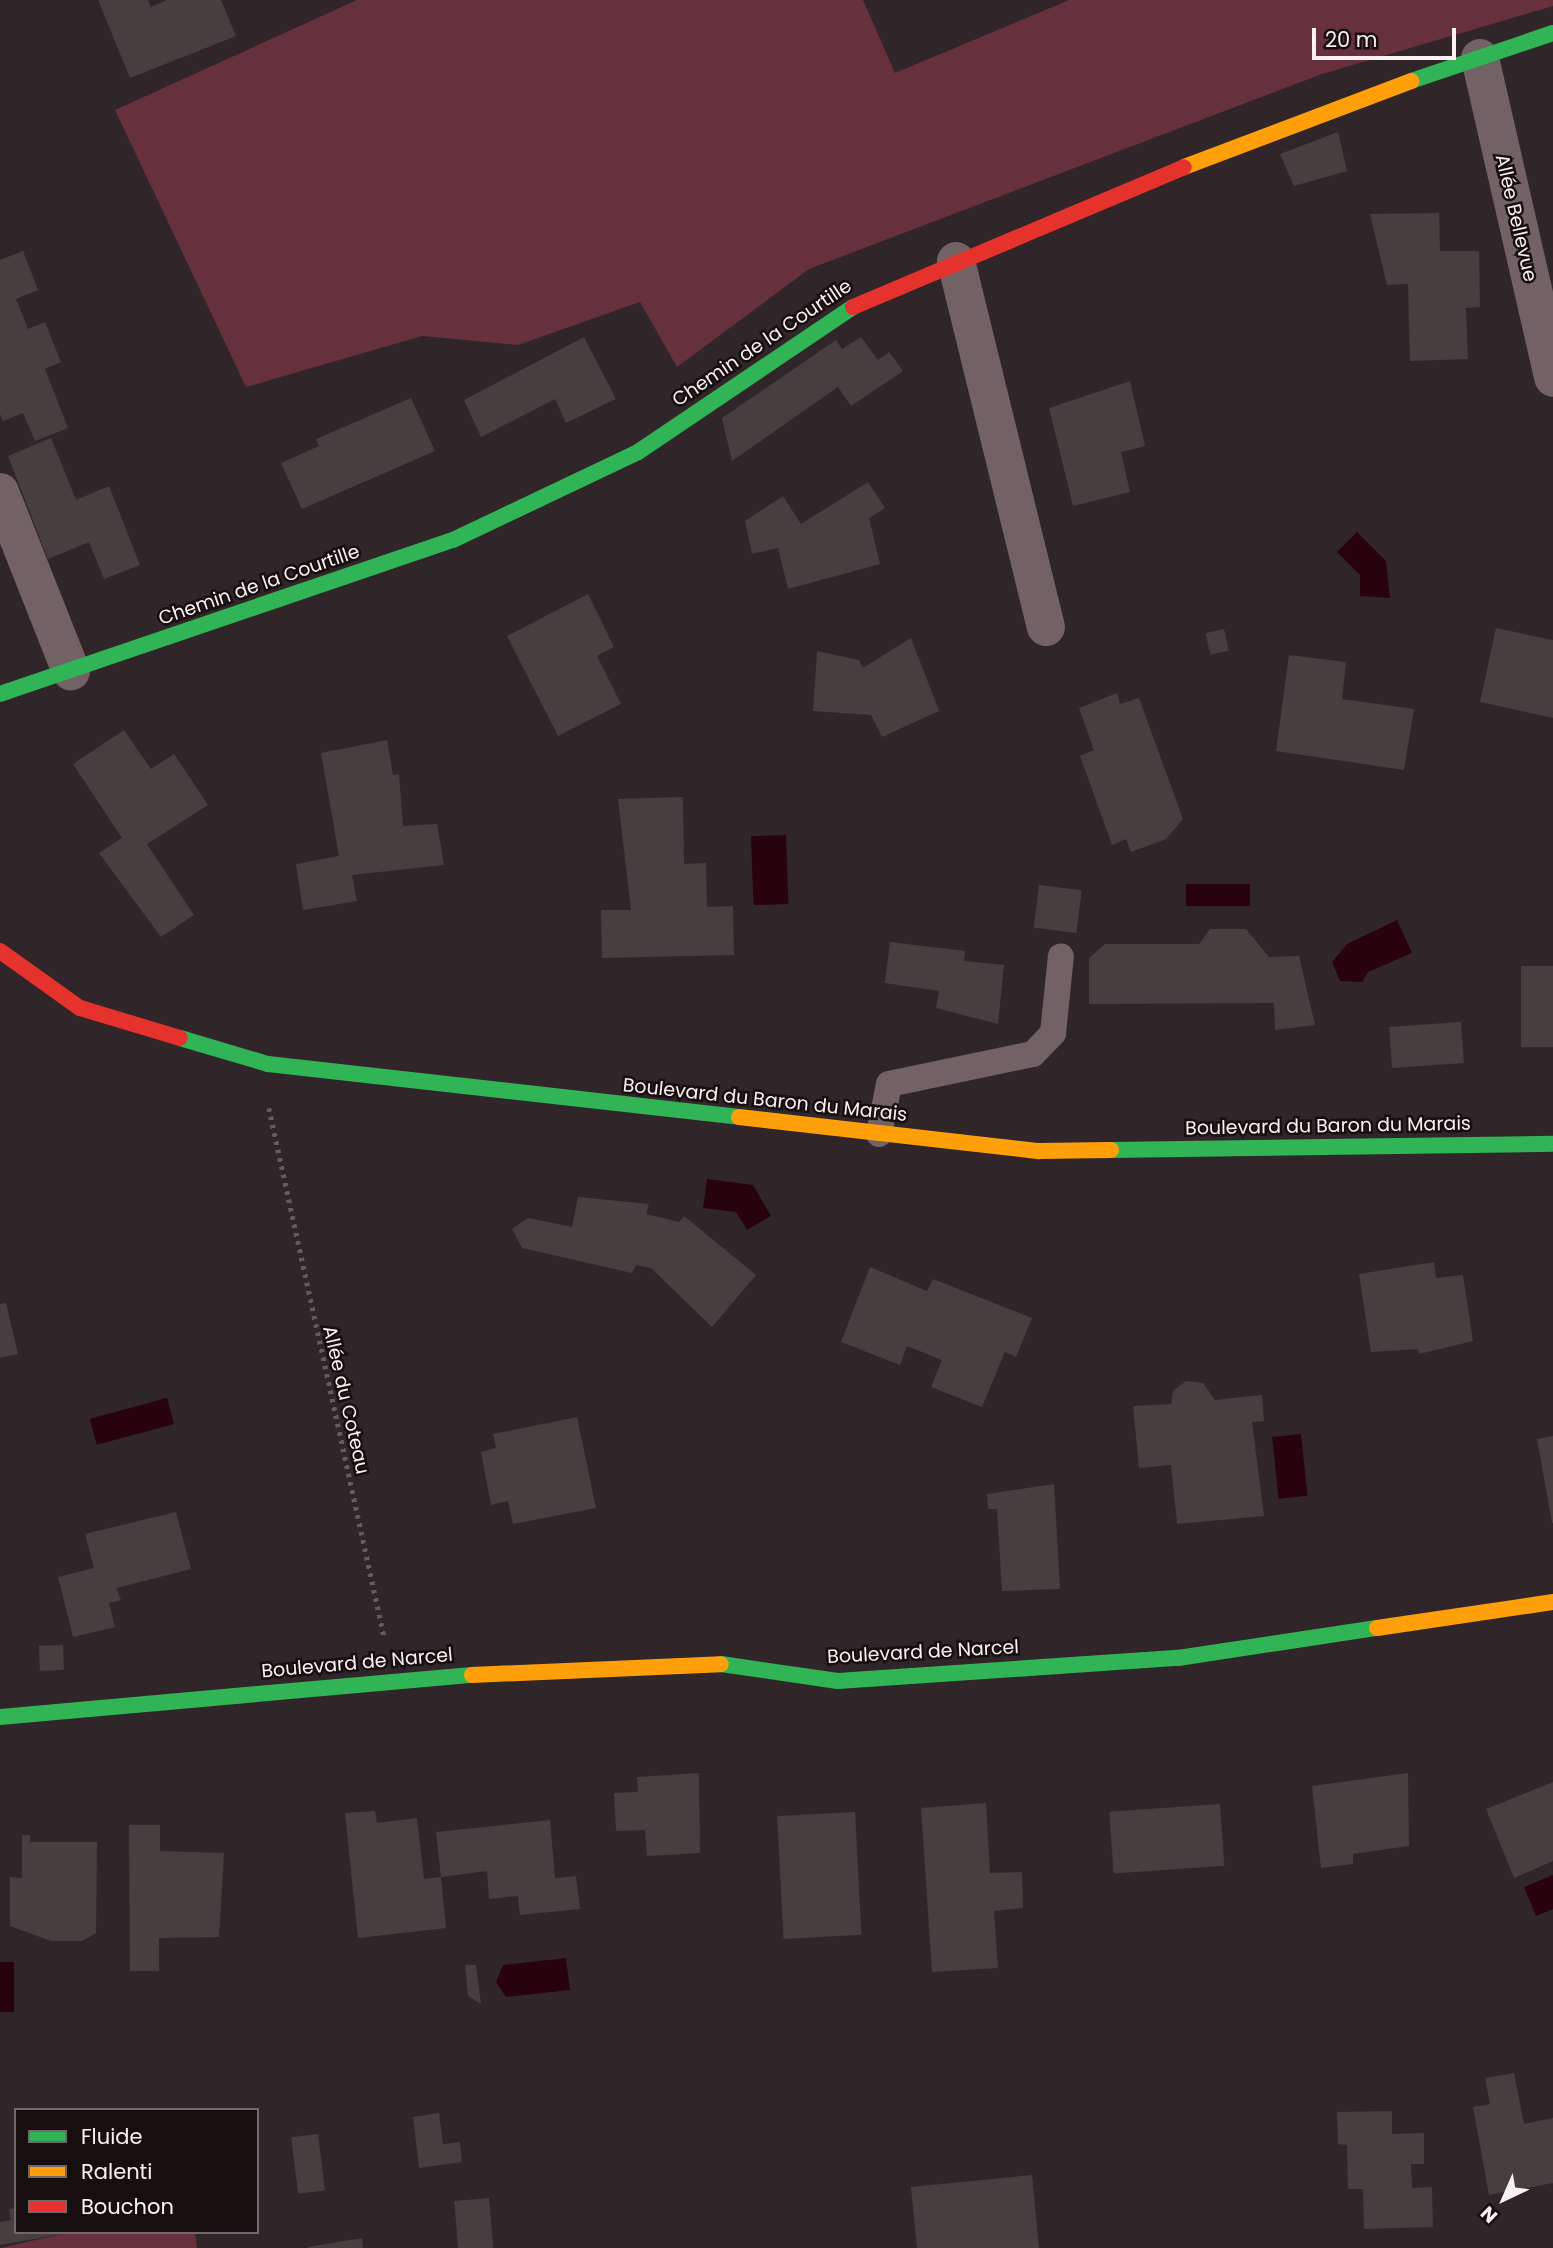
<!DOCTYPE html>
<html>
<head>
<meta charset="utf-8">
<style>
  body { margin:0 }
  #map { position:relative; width:1553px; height:2248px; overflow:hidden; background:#302528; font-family:Poppins,sans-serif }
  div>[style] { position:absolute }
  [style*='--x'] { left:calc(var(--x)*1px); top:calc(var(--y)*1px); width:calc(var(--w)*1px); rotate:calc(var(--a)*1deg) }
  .green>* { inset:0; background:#66303d }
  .water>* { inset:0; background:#28030d; transform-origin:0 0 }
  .building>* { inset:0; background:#483e40; transform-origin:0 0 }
  .path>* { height:4.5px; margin-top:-2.25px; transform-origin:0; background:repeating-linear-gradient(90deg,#675b5e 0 3.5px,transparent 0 8.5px) }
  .lane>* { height:26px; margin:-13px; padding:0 13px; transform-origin:13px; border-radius:13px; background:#736265 }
  .street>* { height:38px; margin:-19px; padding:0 19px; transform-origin:19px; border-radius:19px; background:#736265 }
  .fast>* { height:16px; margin:-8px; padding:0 8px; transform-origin:8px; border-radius:8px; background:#30b455 }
  .slow>* { height:16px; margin:-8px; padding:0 8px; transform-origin:8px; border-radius:8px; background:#ff9f0a }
  .jam>* { height:16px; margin:-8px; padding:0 8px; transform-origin:8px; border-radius:8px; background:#e5322d }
  span { translate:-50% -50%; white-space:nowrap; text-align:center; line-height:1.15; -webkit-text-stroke:5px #160e0f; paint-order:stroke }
  .street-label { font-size:19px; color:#fdf0f2 }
  .legend { position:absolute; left:14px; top:2108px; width:245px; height:126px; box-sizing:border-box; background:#160e0f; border:2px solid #72686a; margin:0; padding:9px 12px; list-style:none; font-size:21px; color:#fdf0f2 }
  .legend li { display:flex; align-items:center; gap:14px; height:35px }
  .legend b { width:35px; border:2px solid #72686a }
  .north { position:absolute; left:1469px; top:2164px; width:70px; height:70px; -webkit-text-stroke:5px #160e0f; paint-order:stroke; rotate:224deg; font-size:19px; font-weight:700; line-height:28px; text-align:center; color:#fdf0f2 }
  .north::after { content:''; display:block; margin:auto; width:24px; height:32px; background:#fdf0f2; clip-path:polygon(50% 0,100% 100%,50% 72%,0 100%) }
  .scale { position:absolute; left:1312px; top:28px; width:144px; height:32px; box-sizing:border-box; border:4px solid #fdf0f2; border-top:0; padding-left:9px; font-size:21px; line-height:24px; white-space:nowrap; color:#fdf0f2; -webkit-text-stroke:5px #160e0f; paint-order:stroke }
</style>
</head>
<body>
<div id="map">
  <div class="green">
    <i style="clip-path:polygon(357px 0,863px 0,895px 73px,1069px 0,1553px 0,1553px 6px,1322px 74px,809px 269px,677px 367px,640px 302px,518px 345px,422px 336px,246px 387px,115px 110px)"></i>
    <i style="clip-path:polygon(71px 2232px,195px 2232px,197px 2248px,0 2248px)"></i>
  </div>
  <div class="water">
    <i style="clip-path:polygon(1357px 532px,1386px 561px,1390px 598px,1360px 596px,1360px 575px,1337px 552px)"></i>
    <i style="left:786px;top:835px;width:69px;height:35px;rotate:88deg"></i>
    <i style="left:1250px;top:884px;width:22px;height:64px;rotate:90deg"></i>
    <i style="clip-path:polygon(1397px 920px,1412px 953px,1368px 972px,1362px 982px,1340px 981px,1332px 962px,1347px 944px)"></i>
    <i style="clip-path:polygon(707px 1179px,753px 1185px,771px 1216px,747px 1230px,736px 1212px,703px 1208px)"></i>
    <i style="left:167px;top:1398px;width:27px;height:80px;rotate:75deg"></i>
    <i style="left:1301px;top:1434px;width:62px;height:29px;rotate:84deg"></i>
    <i style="clip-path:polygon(1553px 1875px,1553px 1909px,1536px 1916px,1524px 1887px)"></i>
    <i style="clip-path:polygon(566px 1958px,570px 1990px,506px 1997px,496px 1982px,503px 1965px)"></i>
    <i style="left:0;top:1962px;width:14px;height:50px"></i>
  </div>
  <div class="building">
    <i style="clip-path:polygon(98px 0,148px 0,151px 7px,167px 0,221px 0,236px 36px,130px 78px)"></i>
    <i style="clip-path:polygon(1338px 132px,1347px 171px,1294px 186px,1280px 154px)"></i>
    <i style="clip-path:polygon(1439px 213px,1440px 251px,1479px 251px,1480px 307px,1466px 308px,1468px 359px,1410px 361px,1408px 284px,1387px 285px,1370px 214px)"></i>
    <i style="clip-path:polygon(23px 251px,38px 290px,16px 299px,28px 329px,45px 322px,61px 362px,45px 369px,68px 428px,35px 441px,23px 413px,3px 421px,0 414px,0 260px)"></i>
    <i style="clip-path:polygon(584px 337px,616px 399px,566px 423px,555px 399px,481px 437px,464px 400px)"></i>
    <i style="clip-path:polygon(861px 337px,878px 360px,889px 352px,903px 371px,851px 406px,838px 387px,732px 461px,722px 418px,836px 340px,842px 349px)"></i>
    <i style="clip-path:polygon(1130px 381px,1145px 446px,1121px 452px,1130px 492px,1073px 506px,1049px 408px)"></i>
    <i style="clip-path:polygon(411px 398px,435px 451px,302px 509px,281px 463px,319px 446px,316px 439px)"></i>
    <i style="clip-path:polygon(51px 438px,76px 500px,109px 486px,140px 565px,104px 579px,89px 542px,48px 559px,8px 456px)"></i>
    <i style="clip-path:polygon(868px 482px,885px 508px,869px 518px,880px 564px,788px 589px,778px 548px,752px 554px,745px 521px,783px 496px,801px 524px)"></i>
    <i style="clip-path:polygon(588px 594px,614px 647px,597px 656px,621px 704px,558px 736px,507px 636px)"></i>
    <i style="clip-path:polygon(1496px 628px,1553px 640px,1553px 718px,1480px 702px)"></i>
    <i style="left:1224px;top:629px;width:22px;height:19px;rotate:77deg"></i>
    <i style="clip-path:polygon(911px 638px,939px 711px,882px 737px,871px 715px,813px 711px,817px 651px,859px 660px,863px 668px)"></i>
    <i style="clip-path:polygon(1289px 655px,1346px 662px,1342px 699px,1414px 709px,1404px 770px,1276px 751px)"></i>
    <i style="clip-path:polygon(1117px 693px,1120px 704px,1139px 698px,1183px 819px,1166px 839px,1131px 852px,1126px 839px,1112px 845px,1080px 756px,1094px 750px,1079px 708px)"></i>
    <i style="clip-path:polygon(124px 730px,151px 769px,174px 754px,208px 805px,147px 844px,194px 915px,161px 937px,99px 853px,122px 838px,73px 764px)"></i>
    <i style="clip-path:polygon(387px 740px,393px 775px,399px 774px,403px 826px,437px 824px,444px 865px,352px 875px,357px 901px,303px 910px,296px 864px,339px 856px,321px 753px)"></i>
    <i style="clip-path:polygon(683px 797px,684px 864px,706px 863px,707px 907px,733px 906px,734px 955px,602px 958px,601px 910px,631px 910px,618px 799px)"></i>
    <i style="left:1039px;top:885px;width:43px;height:43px;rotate:7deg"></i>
    <i style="clip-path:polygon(1210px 929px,1246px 929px,1269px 957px,1299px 956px,1315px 1025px,1275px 1030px,1274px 1003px,1089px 1004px,1089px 958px,1105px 944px,1199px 944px)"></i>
    <i style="clip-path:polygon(890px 942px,965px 951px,964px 961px,1004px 965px,998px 1024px,936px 1008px,939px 991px,885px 983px)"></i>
    <i style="left:1521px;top:966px;width:32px;height:81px"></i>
    <i style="left:1461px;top:1022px;width:41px;height:72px;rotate:86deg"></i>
    <i style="clip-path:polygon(578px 1197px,649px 1204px,646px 1214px,679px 1222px,684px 1216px,756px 1275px,712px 1327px,651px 1268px,636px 1265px,632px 1273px,522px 1248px,512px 1229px,528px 1218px,572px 1227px)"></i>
    <i style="clip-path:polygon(1434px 1262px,1436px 1278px,1463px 1275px,1473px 1341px,1419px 1354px,1418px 1349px,1371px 1352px,1359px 1274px)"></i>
    <i style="clip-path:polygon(870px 1267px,927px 1291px,933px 1279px,1032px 1318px,1016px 1357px,1005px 1352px,982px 1407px,931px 1387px,942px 1360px,907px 1346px,900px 1365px,841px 1342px)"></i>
    <i style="clip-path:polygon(6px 1303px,18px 1354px,0 1358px,0 1304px)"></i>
    <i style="clip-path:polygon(1186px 1381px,1203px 1383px,1215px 1400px,1262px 1395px,1264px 1421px,1252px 1422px,1264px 1516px,1177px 1524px,1171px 1465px,1139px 1468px,1133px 1406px,1171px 1404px,1173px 1391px)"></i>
    <i style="clip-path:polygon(577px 1417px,596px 1508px,513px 1524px,508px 1501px,491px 1505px,481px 1452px,496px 1448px,493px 1434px)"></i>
    <i style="clip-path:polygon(1553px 1436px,1553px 1523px,1552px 1523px,1537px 1439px)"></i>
    <i style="clip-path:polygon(1054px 1484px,1060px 1589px,1002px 1591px,997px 1509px,988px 1509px,987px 1494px)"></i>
    <i style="clip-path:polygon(176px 1512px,191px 1569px,116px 1588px,121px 1600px,109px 1603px,115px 1627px,73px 1637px,58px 1577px,94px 1568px,85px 1534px)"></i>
    <i style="left:63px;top:1645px;width:25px;height:24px;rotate:88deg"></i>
    <i style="clip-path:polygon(699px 1773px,700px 1853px,647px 1856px,645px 1830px,616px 1831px,614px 1793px,638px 1792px,637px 1777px)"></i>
    <i style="clip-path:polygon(1408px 1773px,1409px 1846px,1353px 1854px,1353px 1864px,1321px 1868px,1312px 1786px)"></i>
    <i style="clip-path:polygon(1553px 1782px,1553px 1861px,1514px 1878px,1486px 1809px)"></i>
    <i style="clip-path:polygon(986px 1803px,990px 1873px,1022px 1872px,1023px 1908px,994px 1911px,998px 1968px,932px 1972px,921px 1808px)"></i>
    <i style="left:1220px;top:1804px;width:62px;height:111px;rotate:86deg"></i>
    <i style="clip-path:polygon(375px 1811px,377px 1823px,417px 1818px,424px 1879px,441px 1877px,436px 1832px,550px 1820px,555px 1878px,576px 1876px,580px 1909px,520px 1915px,518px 1896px,489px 1899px,487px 1871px,441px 1877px,446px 1928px,358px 1938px,345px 1813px)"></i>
    <i style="left:855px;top:1812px;width:123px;height:78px;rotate:87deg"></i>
    <i style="clip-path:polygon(129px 1825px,160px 1825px,160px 1851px,224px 1853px,219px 1937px,159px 1938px,159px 1971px,130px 1971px)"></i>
    <i style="clip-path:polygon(22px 1835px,30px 1835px,30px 1842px,97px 1842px,96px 1933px,82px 1941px,51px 1941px,10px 1926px,10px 1877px,22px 1878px)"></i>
    <i style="clip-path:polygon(465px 1965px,476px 1965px,481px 2004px,468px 1996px)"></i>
    <i style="clip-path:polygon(1514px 2073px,1524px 2124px,1553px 2118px,1553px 2183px,1489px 2195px,1473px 2107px,1490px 2104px,1485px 2078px)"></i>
    <i style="clip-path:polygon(1392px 2111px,1392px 2134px,1424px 2133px,1424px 2164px,1411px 2164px,1412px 2188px,1432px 2187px,1433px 2227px,1364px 2229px,1363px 2189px,1348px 2189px,1347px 2145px,1338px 2144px,1337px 2112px)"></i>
    <i style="clip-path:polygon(439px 2113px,443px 2144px,460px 2142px,462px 2162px,419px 2168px,413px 2117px)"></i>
    <i style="left:318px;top:2134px;width:57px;height:27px;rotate:83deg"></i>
    <i style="clip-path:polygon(1032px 2175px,1039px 2248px,917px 2248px,911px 2187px)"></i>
    <i style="left:489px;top:2198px;width:50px;height:35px;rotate:85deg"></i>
    <i style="clip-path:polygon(16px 2208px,16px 2232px,63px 2234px,0 2245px,0 2222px,11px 2220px,9px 2209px)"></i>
    <i style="clip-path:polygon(362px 2238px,363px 2248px,308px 2248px,308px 2247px)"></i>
  </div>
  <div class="path">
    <i style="--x:269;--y:1108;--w:540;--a:77.71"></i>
  </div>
  <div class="lane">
    <i style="--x:879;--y:1134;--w:51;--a:-78.7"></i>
    <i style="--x:889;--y:1084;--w:147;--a:-11.8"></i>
    <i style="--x:1033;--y:1054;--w:29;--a:-46"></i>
    <i style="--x:1053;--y:1033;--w:77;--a:-84.1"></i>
  </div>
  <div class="street">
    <i style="--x:1480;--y:58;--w:328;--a:77.1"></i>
    <i style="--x:956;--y:261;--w:377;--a:76.2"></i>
    <i style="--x:0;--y:492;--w:193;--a:68.4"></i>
  </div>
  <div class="fast">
    <i style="--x:1411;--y:81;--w:150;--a:-18.7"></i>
    <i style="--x:0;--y:694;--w:478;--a:-18.8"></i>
    <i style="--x:453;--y:540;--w:205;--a:-25.4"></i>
    <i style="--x:638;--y:452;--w:259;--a:-34"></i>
    <i style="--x:180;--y:1038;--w:92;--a:16.5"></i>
    <i style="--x:268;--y:1064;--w:474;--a:6.4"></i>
    <i style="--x:1111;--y:1150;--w:442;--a:-0.8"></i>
    <i style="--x:721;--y:1664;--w:118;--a:8.3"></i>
    <i style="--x:838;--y:1681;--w:341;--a:-3.9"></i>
    <i style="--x:1178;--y:1658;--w:201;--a:-8.6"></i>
    <i style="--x:0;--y:1717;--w:474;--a:-5.1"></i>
  </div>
  <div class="slow">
    <i style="--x:1184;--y:167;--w:243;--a:-20.7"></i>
    <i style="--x:739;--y:1117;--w:302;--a:6.5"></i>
    <i style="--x:1039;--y:1151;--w:72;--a:-0.8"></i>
    <i style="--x:1377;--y:1628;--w:178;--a:-8.4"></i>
    <i style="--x:472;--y:1675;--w:249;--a:-2.5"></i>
  </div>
  <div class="jam">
    <i style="--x:853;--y:307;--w:359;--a:-22.9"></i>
    <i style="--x:0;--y:951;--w:98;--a:35.5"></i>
    <i style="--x:80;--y:1008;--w:104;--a:16.7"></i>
  </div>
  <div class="street-label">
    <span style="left:1516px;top:218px;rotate:77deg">Allée Bellevue</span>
    <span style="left:762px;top:343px;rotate:-34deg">Chemin de la Courtille</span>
    <span style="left:259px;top:585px;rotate:-19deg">Chemin de la Courtille</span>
    <span style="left:765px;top:1100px;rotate:6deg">Boulevard du Baron du Marais</span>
    <span style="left:1328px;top:1126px;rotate:-1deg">Boulevard du Baron du Marais</span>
    <span style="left:346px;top:1400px;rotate:77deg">Allée du Coteau</span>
    <span style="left:923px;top:1652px;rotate:-3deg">Boulevard de Narcel</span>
    <span style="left:357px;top:1663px;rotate:-5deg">Boulevard de Narcel</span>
  </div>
  <ul class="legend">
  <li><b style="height:9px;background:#30b455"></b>Fluide</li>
  <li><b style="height:9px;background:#ff9f0a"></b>Ralenti</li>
  <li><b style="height:9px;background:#e5322d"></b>Bouchon</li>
  </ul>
  <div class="north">N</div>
  <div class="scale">20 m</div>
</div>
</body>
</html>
